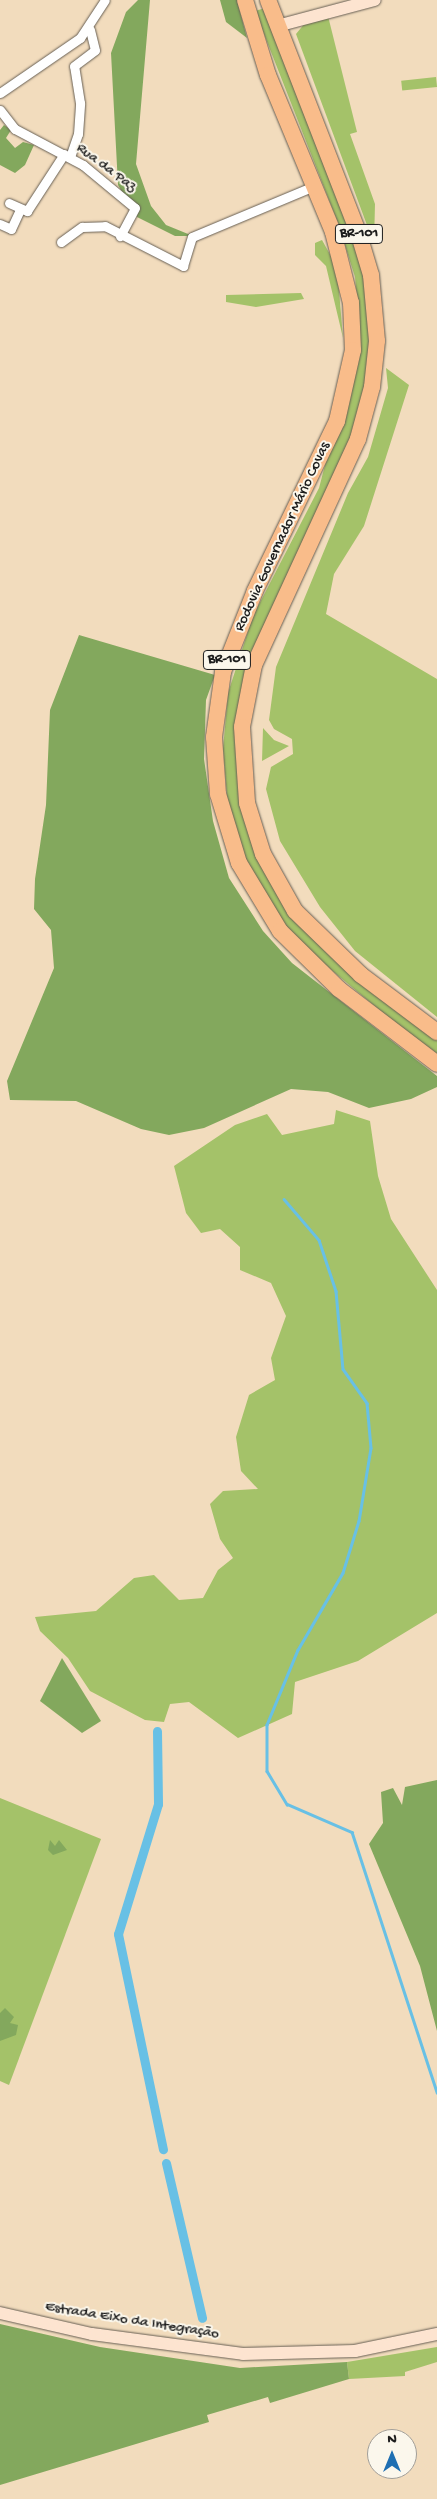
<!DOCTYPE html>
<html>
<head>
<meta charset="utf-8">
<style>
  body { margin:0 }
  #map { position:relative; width:437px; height:2499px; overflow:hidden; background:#f2dcbd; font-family:"Gochi Hand",sans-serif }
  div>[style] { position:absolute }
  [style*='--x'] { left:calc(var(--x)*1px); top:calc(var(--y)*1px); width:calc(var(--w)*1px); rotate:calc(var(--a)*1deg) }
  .green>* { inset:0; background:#a4c269; transform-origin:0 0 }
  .forest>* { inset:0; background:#83a85d }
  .stream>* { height:2.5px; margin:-1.25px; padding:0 1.25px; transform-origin:1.25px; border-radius:1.25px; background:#68c0e5 }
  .canal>* { height:9px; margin:-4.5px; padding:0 4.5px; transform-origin:4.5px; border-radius:4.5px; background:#68c0e5 }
  .roads { filter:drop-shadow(0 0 1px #675f54) drop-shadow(0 0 1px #675f54) }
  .street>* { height:9px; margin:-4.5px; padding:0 4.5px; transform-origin:4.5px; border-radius:4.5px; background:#fff }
  .secondary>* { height:12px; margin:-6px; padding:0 6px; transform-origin:6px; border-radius:6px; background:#fde4d0 }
  .highway>* { height:16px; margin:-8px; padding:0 8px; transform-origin:8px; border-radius:8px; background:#f9bc8a }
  span { translate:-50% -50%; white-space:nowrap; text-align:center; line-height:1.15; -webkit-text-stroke:4px #fbf7ec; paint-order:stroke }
  .shield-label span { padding:1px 4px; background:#fbf7ec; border:1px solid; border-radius:4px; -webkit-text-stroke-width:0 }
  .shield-label { font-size:14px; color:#1c1c1c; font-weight:700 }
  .street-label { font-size:15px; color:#1c1c1c }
  .north { position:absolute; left:367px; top:2429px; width:50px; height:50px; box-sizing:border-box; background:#fbf7ec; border:1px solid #a29f99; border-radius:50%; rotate:0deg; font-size:14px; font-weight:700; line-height:20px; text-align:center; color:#1c1c1c }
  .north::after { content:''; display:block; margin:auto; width:18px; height:22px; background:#1f6fb2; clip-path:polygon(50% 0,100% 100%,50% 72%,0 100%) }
</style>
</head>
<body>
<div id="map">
  <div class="green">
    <i style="clip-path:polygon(265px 8px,356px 238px,372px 324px,361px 416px,277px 597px,238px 757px,273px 882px,437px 1040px,437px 1058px,293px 938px,253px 883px,228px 808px,223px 749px,228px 693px,253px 616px,319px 488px,360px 332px,355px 277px,338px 223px,255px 11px)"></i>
    <i style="clip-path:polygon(328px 16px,357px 132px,350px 134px,375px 204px,374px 244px,296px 34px,305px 23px)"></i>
    <i style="left:436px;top:77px;width:10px;height:35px;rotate:84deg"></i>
    <i style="clip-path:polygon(322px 240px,337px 267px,343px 338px,326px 266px,315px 255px,315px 243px)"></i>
    <i style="clip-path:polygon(301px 293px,304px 299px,256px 307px,226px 302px,226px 295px)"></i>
    <i style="clip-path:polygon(386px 368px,409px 385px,364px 526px,334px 574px,326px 614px,437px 679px,437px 1017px,355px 951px,320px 907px,280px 841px,266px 789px,271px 767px,293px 754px,292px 739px,274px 729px,269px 720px,276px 667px,348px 493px,368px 457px,388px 388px)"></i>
    <i style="clip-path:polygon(263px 728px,274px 740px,289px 746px,262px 761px)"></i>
    <i style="clip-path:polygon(336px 1110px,370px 1121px,378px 1176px,391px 1219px,437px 1290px,437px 1613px,358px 1661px,295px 1682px,292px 1714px,238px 1738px,189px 1702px,170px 1704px,164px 1722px,145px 1720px,90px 1691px,68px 1658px,40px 1631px,35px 1617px,96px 1611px,134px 1578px,154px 1575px,179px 1600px,203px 1598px,218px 1570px,233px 1558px,220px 1539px,210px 1504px,223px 1491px,258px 1489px,241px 1471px,236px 1437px,249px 1395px,275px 1380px,271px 1358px,286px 1316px,271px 1283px,240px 1270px,240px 1247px,220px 1229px,201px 1233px,186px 1213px,174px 1166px,235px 1125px,267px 1114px,282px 1135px,334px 1124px)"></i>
    <i style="clip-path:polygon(0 1798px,101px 1839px,9px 2085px,0 2081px)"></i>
    <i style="clip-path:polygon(437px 2347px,437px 2362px,405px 2372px,405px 2376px,349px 2379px,347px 2362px)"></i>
  </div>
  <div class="forest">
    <i style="clip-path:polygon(138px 0,150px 0,136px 164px,151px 206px,166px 225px,193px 236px,175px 236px,137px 217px,118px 185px,111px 53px,126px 12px)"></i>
    <i style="clip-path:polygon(220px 0,237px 0,247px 38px,226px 22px)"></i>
    <i style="clip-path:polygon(4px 125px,11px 130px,6px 138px,15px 148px,23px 142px,34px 145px,25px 165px,15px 173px,0 165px,0 130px)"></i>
    <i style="clip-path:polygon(79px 635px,215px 675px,206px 700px,204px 759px,213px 821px,229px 878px,263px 931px,292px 963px,437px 1076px,437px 1087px,411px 1099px,369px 1108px,328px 1092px,291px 1089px,204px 1128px,169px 1135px,141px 1129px,76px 1101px,10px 1100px,7px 1081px,54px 968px,51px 930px,34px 909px,35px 879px,46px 805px,50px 710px)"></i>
    <i style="clip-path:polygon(62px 1658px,101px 1721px,82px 1733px,40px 1701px)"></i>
    <i style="clip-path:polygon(437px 1780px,437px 2031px,420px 1966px,369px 1844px,383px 1823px,381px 1792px,393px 1788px,402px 1805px,405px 1787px)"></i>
    <i style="clip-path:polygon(50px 1840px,55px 1846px,59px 1840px,67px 1850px,53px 1855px,48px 1850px)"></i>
    <i style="clip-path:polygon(5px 2008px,14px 2017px,10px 2023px,18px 2025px,16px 2035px,0 2041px,0 2013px)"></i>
    <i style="clip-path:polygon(0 2324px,100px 2347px,240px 2368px,347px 2362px,349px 2379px,270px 2403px,268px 2397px,207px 2415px,209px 2422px,0 2485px)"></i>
  </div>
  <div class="stream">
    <i style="--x:284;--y:1199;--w:54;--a:49.5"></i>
    <i style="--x:319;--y:1240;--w:54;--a:71.6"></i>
    <i style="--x:336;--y:1291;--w:78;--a:84.9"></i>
    <i style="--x:343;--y:1369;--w:42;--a:54.8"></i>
    <i style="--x:367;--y:1403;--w:45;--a:84.9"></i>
    <i style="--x:371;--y:1448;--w:74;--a:99.3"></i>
    <i style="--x:359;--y:1521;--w:54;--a:107.1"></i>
    <i style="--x:343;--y:1573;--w:89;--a:120.3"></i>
    <i style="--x:298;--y:1650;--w:81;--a:112.5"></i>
    <i style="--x:267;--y:1725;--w:46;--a:90"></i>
    <i style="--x:267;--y:1771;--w:39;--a:59"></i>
    <i style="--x:287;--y:1804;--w:71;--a:23.3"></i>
    <i style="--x:352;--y:1832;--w:274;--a:71.9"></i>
  </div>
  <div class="canal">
    <i style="--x:157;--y:1731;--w:73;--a:89.2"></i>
    <i style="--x:158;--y:1804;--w:136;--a:107.1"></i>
    <i style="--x:118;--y:1934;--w:220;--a:78.2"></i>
    <i style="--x:166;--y:2163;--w:159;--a:76.9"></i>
  </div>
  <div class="roads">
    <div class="street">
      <i style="--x:0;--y:93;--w:97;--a:-34.5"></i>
      <i style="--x:80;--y:38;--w:45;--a:-56.7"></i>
      <i style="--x:0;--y:110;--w:24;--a:52"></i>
      <i style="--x:15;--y:129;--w:77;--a:27.9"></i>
      <i style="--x:83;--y:165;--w:67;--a:39.6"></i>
      <i style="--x:135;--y:208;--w:32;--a:118"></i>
      <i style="--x:70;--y:157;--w:24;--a:-71"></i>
      <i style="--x:78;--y:134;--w:31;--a:-86"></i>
      <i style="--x:80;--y:103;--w:37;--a:-99"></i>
      <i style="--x:74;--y:66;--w:26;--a:-37"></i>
      <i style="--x:95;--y:50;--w:21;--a:-104"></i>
      <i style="--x:9;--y:203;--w:20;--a:24"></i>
      <i style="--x:27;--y:211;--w:68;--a:-57"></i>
      <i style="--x:0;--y:224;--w:12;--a:24"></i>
      <i style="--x:11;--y:229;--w:21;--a:-65"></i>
      <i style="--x:61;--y:242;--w:26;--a:-36"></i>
      <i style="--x:82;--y:227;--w:23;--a:-2"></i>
      <i style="--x:105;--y:226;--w:88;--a:27.1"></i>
      <i style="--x:183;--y:266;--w:30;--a:-73"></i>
      <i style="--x:192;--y:237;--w:132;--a:-22.7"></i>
    </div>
    <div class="secondary">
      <i style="--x:277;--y:26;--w:101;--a:-14.9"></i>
      <i style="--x:0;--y:2313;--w:94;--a:12.9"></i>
      <i style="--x:92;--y:2334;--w:152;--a:7.5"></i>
      <i style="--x:243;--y:2354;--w:112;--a:-1.5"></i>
      <i style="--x:355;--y:2351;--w:84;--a:-11.7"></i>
    </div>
    <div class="highway">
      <i style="--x:245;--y:0;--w:78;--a:73"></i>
      <i style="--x:268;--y:75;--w:170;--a:67.5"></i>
      <i style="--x:333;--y:232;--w:73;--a:75.8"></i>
      <i style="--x:351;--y:303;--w:47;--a:87.6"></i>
      <i style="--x:353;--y:350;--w:73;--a:102.7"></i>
      <i style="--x:337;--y:421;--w:189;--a:115.8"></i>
      <i style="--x:255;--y:591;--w:87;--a:111.6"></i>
      <i style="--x:223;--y:672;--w:66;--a:97.9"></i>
      <i style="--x:214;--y:737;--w:57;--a:86"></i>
      <i style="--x:218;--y:794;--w:72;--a:73.1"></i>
      <i style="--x:239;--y:863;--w:79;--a:58.9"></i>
      <i style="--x:280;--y:931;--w:83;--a:44.5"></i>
      <i style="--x:339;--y:989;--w:123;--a:37.4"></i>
      <i style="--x:268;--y:0;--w:252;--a:68.8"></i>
      <i style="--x:359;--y:235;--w:42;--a:73.3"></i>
      <i style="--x:371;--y:275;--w:66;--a:84.8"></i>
      <i style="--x:377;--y:341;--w:46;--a:96.2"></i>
      <i style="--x:372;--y:387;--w:54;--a:105.1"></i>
      <i style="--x:358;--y:439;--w:249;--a:114.7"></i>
      <i style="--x:254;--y:665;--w:63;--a:101"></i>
      <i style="--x:242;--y:727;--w:76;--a:86.2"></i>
      <i style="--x:247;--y:803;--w:53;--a:72.6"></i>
      <i style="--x:263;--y:854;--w:65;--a:60.7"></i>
      <i style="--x:295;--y:911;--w:92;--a:44.1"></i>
      <i style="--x:361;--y:975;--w:95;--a:36.9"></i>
    </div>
  </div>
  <div class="shield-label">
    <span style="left:359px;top:234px">BR-101</span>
    <span style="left:227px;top:660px">BR-101</span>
  </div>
  <div class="street-label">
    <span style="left:106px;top:168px;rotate:37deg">Rua da Paz</span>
    <span style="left:283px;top:537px;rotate:-65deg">Rodovia Governador Mário Covas</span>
    <span style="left:132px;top:2321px;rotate:9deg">Estrada Eixo da Integração</span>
  </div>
  <div class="north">N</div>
</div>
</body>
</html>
